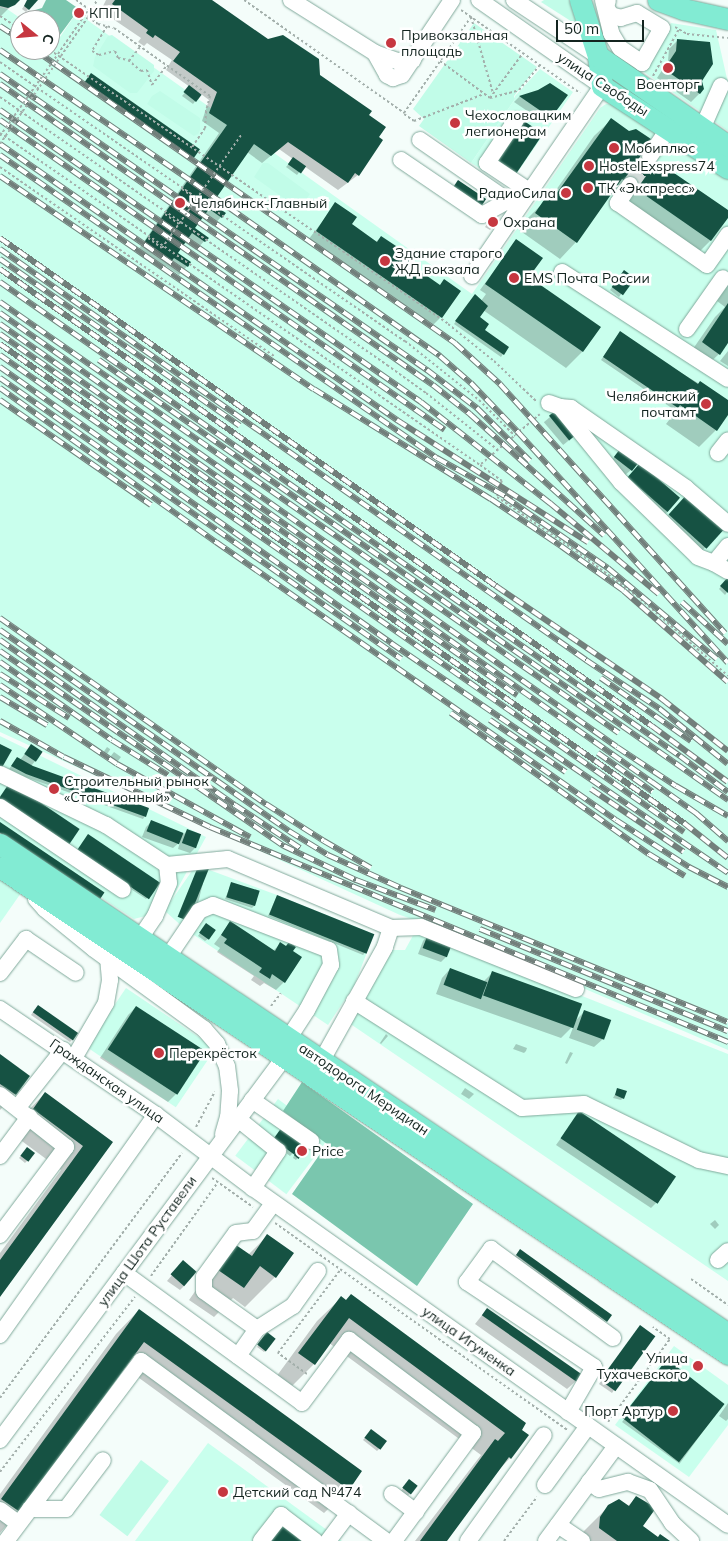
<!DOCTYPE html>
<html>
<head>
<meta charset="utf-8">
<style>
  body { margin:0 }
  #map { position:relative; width:728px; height:1541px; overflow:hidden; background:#f4fdfa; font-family:Mulish,sans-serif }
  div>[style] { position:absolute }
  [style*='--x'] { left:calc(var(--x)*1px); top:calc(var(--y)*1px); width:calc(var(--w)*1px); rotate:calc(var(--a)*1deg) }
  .built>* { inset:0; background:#c9ffed; transform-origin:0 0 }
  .green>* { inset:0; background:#c1fce8; transform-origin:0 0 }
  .forest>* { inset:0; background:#7ac6ae }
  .shadow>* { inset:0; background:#0003; transform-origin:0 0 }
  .building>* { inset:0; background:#165243; transform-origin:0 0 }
  .minor-tunnel>* { height:16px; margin-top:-8px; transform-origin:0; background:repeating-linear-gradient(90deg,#d2dcd9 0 16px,transparent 0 24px) }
  .path>* { height:2px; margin-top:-1px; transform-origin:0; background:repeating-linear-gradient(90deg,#a3afab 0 2.5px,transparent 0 5px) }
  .roads { filter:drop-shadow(0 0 1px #80a99b) drop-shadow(0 0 1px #80a99b) }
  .minor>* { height:16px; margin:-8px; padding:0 8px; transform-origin:8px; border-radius:8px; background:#fff }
  .major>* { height:21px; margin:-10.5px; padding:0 10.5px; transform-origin:10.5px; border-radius:10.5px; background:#82ebd3 }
  .rail>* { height:5.5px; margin-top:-2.75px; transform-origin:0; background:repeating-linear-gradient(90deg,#fff 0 11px,#727f7b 0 22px); box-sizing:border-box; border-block:1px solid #727f7b }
  .path-bridge>* { height:2px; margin-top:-1px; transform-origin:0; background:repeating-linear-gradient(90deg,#a3afab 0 2.5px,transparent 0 5px) }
  .dots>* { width:14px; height:14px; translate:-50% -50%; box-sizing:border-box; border:2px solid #fff; border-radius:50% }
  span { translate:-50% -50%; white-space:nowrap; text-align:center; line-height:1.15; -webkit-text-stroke:5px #fff; paint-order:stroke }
  .poi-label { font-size:14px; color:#13241f }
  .left { translate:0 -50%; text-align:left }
  .right { translate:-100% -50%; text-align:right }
  .street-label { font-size:14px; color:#13241f }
  .north { position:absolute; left:10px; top:10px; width:50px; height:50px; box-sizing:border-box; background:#fff; border:1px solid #a1a7a5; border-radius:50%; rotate:107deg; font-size:14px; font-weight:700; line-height:20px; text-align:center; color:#13241f }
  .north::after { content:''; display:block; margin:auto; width:18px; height:22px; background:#c63740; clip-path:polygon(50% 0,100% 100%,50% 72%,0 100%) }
  .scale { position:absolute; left:556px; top:20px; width:88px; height:22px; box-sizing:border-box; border:2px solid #13241f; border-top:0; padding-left:6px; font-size:15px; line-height:18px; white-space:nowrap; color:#13241f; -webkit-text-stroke:4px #fff; paint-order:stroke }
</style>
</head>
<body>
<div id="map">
  <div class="built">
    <i style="clip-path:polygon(0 7px,7px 9px,23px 20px,20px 20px,20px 50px,50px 50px,50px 39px,60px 37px,79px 9px,90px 22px,472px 294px,600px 108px,606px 104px,613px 104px,728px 177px,728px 1050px,454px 933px,400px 915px,0 732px)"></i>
    <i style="clip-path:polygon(671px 23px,716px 30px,728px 83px,728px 131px,644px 72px)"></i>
    <i style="clip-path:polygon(540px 69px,573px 92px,508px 186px,471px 163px,515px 99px,515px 96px)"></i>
    <i style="clip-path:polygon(0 736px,206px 837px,169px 904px,196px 865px,277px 895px,374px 934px,354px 986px,328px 1025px,185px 929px,165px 911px,134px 919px,0 831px)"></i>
    <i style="clip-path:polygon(0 879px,21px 893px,0 923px)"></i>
    <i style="clip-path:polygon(416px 930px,728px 1054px,728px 1281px,349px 1023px,390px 950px,405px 950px)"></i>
    <i style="left:126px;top:988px;width:108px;height:71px;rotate:34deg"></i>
    <i style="left:278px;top:1099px;width:64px;height:71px;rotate:37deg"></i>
    <i style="clip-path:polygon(674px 1346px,728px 1385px,728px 1425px,689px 1477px,615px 1425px)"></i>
    <i style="clip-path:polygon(208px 1443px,342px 1541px,135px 1541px)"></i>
  </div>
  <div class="green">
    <i style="clip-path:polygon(544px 0,569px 0,577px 25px,541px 2px)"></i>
    <i style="clip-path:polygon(474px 23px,537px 67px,514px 96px,515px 99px,471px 163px,419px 126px,424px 119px,413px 109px)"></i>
    <i style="clip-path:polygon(112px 35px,154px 65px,154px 71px,137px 93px,130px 93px,93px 66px,95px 57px,108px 36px)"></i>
    <i style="clip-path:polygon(160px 91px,200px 118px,200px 130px,198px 134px,194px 136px,147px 104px,152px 96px)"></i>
    <i style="clip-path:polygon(263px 163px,268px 163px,310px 194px,301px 207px,296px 207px,254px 177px)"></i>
    <i style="left:141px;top:1460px;width:35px;height:69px;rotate:37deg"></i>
  </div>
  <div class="forest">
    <i style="clip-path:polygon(46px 0,66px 0,79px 9px,57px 39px,50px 39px,50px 20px,34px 20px,35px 10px,42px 8px)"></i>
    <i style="clip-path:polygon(302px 1082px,473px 1204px,417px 1286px,292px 1194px,327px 1144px,283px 1111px)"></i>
  </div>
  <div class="shadow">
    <i style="clip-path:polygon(0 0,17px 0,0 17px)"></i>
    <i style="clip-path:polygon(28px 0,36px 0,26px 12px,22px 9px)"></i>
    <i style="clip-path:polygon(106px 0,210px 0,319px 76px,367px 116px,378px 138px,358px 175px,338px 190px,304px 166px,297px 175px,286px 167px,293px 159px,279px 149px,262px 163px,247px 152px,210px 204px,221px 217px,213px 226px,201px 217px,193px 228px,207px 238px,196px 250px,184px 242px,176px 253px,190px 263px,179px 275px,166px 266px,161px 270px,136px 253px,219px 133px,202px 121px,209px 100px,201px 94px,193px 104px,182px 96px,190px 87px,166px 70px,172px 60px,147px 43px,144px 46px,138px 42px,141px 38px,104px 13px,107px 9px,103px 6px)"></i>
    <i style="clip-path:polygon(78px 12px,83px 15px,79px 20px,74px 17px)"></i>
    <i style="clip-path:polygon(677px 41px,700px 81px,700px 93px,691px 102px,657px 78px,668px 61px,669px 49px)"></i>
    <i style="clip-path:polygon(89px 77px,198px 149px,193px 157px,191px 159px,83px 85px)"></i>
    <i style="clip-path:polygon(538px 91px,550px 117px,545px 123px,514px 102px,519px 97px)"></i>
    <i style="clip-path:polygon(611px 120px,638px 155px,728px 212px,728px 215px,710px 241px,699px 252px,612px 191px,576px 242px,560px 259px,519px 230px,528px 218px,545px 201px,549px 200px,594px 136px)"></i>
    <i style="clip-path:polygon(336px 204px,350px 225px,376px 242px,381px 237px,408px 264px,439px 286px,441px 317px,433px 325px,308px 240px)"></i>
    <i style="clip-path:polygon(490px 220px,492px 228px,490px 230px,485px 227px)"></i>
    <i style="clip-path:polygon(516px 241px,528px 277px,599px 327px,582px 352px,566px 368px,483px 310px,478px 318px,483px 331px,508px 347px,501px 357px,454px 324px,475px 295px,481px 301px,486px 294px,480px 290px)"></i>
    <i style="clip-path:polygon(622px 274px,633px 278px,619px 297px,610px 290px)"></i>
    <i style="clip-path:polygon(728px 285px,728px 340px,719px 354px,702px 370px,686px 359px,715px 317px,725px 307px,717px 301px)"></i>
    <i style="clip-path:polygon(618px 335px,728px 401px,728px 412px,716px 430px,699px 447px,666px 424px,676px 411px,601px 360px)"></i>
    <i style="clip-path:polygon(728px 351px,728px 366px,720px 361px)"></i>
    <i style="left:550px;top:417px;width:30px;height:8px;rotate:50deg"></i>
    <i style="clip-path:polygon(620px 451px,631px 470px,625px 475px,609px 463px)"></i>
    <i style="left:640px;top:464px;width:52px;height:21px;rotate:41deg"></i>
    <i style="left:688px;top:494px;width:49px;height:31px;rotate:43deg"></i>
    <i style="clip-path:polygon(727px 579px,728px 591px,725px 595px,719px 589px)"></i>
    <i style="clip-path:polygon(31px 746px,36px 760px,31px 766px,145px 816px,143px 819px,23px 776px,9px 769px,15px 761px,20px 760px)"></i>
    <i style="left:107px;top:747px;width:4px;height:7px;rotate:34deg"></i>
    <i style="clip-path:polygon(114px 752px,121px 757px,118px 761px,110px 757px)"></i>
    <i style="clip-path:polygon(151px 822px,184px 834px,187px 831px,196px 847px,190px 853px,178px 849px,180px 842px,173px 848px,142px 837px,146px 827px)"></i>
    <i style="clip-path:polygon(0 823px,104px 892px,100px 898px,98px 900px,0 835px)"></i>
    <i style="clip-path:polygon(86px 838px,148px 897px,146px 899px,76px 853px)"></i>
    <i style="left:199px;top:866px;width:8px;height:62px;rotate:14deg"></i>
    <i style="clip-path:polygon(231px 884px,255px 905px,252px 908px,225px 899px)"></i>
    <i style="clip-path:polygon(277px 896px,365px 953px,363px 955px,268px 916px)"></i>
    <i style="clip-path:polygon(230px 923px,273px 951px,280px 944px,292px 952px,284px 982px,276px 990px,264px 983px,260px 986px,251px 980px,254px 976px,217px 952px,220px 948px,214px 944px)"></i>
    <i style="clip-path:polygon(204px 927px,208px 939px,205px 941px,198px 936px)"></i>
    <i style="clip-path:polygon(428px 935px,451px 944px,446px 957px,441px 962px,418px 954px,423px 941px)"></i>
    <i style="clip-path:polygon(450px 969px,484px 981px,492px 973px,574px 1022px,585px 1011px,603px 1039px,594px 1047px,569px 1038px,574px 1025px,561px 1038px,436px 994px,442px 978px)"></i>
    <i style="clip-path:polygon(136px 1007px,176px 1094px,168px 1102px,100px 1058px,128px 1015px)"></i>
    <i style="clip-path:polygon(35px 1009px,72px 1040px,70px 1042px,31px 1015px)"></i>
    <i style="clip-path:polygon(386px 1034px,388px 1036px,381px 1044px,380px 1043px)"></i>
    <i style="clip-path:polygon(516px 1044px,527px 1048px,526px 1051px,524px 1053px,513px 1049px)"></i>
    <i style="clip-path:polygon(570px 1052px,573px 1053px,567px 1064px,565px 1063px)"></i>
    <i style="clip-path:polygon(0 1056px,15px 1094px,0 1110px)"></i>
    <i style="clip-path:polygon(465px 1088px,474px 1094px,469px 1099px,461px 1094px)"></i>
    <i style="clip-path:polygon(618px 1089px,623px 1098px,621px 1100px,613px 1098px)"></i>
    <i style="clip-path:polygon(45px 1093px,112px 1142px,0 1295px,0 1253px,61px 1170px,11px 1133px,22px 1117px)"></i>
    <i style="clip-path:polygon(579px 1113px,656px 1203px,651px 1208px,556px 1145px)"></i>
    <i style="clip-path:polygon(272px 1142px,299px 1145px,305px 1149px,296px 1160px,293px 1158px,297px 1149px,290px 1156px)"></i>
    <i style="clip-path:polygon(25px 1151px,27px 1161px,25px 1163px,19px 1158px)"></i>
    <i style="clip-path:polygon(715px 1220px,719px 1225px,715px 1229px,710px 1224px)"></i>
    <i style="clip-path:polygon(267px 1236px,275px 1277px,245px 1307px,233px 1298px,214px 1317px,189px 1300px,206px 1276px,248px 1255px)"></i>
    <i style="left:520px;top:1250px;width:112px;height:12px;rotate:40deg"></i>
    <i style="clip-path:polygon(183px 1262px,185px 1285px,180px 1290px,167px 1281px)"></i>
    <i style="clip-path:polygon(341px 1298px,520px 1430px,510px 1458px,496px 1473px,445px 1541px,415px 1541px,481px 1455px,329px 1343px,314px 1364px,290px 1388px,276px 1377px,317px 1321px)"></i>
    <i style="clip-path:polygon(487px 1309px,576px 1381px,567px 1389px,475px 1324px)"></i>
    <i style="clip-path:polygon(139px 1310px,361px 1471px,348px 1490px,324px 1513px,124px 1367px,19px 1511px,0 1533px,0 1494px,116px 1334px)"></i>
    <i style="clip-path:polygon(638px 1329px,614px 1390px,612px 1393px,599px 1384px)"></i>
    <i style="clip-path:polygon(265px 1336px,266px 1350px,264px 1352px,257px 1347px)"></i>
    <i style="left:665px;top:1363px;width:71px;height:73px;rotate:36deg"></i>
    <i style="clip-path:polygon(728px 1403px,728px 1419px,726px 1421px,719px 1416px)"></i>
    <i style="clip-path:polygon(369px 1433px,379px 1449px,377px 1451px,363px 1440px)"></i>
    <i style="clip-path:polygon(407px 1483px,410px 1494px,407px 1496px,401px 1491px)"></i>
    <i style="clip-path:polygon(636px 1498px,641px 1526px,658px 1538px,668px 1541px,574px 1541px,605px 1510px,627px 1507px)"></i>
  </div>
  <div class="building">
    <i style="clip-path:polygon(0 0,20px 0,15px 5px,8px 8px,0 6px)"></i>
    <i style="clip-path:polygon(27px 0,38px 0,29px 10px,24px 6px)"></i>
    <i style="clip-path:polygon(115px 0,212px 0,268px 39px,283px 35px,319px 59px,320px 75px,372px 111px,369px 115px,386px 127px,379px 137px,383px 140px,359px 176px,355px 173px,348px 183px,288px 142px,271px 156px,254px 144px,212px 204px,226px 213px,222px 218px,209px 209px,195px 228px,209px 238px,205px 242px,192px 233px,178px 253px,191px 262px,188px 267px,174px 258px,170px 263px,143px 244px,227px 125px,209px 113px,217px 92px,173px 61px,180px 52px,155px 35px,153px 38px,146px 33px,148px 30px,112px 4px)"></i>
    <i style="clip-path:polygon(677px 39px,710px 42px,713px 64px,702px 81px,704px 89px,700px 94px,664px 69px,676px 51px)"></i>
    <i style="left:91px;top:73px;width:133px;height:11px;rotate:35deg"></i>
    <i style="clip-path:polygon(550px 83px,568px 95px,551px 118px,519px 96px,538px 90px)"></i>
    <i style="left:189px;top:85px;width:16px;height:9px;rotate:38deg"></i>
    <i style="clip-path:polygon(611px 118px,629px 131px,636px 129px,651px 139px,642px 151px,728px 210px,728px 218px,711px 241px,622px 179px,577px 243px,535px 213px,544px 200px,554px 197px)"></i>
    <i style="left:524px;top:121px;width:23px;height:50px;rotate:34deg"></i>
    <i style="left:293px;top:157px;width:16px;height:9px;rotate:35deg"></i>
    <i style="left:458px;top:180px;width:34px;height:9px;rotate:34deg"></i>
    <i style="clip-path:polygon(335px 202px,357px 217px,352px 224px,377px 242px,381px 236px,414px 258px,410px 264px,440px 285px,444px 279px,461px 291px,442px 318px,316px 231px)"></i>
    <i style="clip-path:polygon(492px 216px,499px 221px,493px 229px,487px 224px)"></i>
    <i style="clip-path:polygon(516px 239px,543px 258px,529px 277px,601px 327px,583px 352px,485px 284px)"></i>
    <i style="left:624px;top:270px;width:14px;height:21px;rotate:36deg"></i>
    <i style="clip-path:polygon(475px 294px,488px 306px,480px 317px,489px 324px,485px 330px,509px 347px,504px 355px,455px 321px)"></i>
    <i style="clip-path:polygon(728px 303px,728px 343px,720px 355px,702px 342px)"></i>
    <i style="clip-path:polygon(620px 331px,698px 384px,700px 381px,728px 400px,728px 415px,717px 431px,680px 405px,678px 408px,603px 357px)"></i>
    <i style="left:556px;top:410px;width:32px;height:9px;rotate:51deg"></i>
    <i style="left:620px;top:449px;width:23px;height:10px;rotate:38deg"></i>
    <i style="left:640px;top:463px;width:53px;height:19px;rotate:41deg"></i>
    <i style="left:688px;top:493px;width:51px;height:29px;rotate:42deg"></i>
    <i style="clip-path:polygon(728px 577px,728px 593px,720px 586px)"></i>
    <i style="clip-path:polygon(0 744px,12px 750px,0 771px)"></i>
    <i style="left:31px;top:744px;width:14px;height:12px;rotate:34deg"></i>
    <i style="clip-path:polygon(17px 757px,33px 766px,149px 808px,146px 817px,26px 774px,11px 766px)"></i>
    <i style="left:10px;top:782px;width:84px;height:20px;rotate:34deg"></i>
    <i style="left:151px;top:820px;width:35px;height:12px;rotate:22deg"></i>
    <i style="left:0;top:822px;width:126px;height:9px;rotate:34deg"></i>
    <i style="left:187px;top:829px;width:15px;height:15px;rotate:20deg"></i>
    <i style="left:88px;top:834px;width:87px;height:20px;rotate:34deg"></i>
    <i style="left:199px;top:864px;width:11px;height:57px;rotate:22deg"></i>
    <i style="left:231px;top:882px;width:30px;height:16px;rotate:17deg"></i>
    <i style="left:277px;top:895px;width:105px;height:21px;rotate:22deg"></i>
    <i style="clip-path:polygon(230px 921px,275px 951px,280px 942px,286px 946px,289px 942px,296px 947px,293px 951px,302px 957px,285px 983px,272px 974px,270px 979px,259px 972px,262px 968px,224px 943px,227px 939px,221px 935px)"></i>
    <i style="left:206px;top:923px;width:12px;height:12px;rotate:35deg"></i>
    <i style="left:428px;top:934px;width:26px;height:15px;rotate:21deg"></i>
    <i style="left:450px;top:968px;width:40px;height:18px;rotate:21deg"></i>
    <i style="left:492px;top:971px;width:96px;height:26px;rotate:20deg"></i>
    <i style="left:38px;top:1005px;width:49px;height:9px;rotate:35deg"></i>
    <i style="left:136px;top:1006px;width:83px;height:52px;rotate:33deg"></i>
    <i style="left:584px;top:1010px;width:29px;height:21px;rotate:20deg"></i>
    <i style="clip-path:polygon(0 1054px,30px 1076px,16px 1095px,0 1084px)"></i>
    <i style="clip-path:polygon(617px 1088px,627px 1091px,624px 1099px,615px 1095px)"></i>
    <i style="clip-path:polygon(45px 1092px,113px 1142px,0 1297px,0 1260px,83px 1146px,33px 1109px)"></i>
    <i style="left:579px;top:1111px;width:117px;height:33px;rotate:34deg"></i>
    <i style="left:282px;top:1127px;width:26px;height:15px;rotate:36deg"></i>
    <i style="left:302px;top:1145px;width:6px;height:13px;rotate:39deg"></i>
    <i style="left:27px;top:1147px;width:10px;height:11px;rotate:37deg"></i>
    <i style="clip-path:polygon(267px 1234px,294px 1253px,276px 1278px,260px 1266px,244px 1288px,218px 1270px,236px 1245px,252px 1256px)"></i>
    <i style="clip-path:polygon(520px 1249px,612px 1315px,607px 1322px,516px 1255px)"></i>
    <i style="left:183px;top:1260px;width:18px;height:19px;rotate:41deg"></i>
    <i style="clip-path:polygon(351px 1294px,526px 1423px,522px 1430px,529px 1435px,511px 1459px,509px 1457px,447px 1541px,420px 1541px,495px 1439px,498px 1441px,505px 1433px,349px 1318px,315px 1365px,298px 1353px,341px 1296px,346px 1300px)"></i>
    <i style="left:487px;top:1308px;width:116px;height:9px;rotate:35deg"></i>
    <i style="clip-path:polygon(139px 1309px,362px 1471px,349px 1490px,144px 1342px,20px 1512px,1px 1499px)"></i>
    <i style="left:640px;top:1325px;width:19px;height:68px;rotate:36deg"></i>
    <i style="left:267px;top:1332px;width:11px;height:16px;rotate:38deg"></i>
    <i style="left:667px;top:1359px;width:73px;height:74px;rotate:38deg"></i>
    <i style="left:371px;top:1429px;width:20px;height:11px;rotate:37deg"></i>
    <i style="left:409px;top:1479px;width:11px;height:11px;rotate:38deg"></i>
    <i style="clip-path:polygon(636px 1496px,656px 1508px,643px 1526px,658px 1537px,660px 1534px,670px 1541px,617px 1541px,599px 1528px,600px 1517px,608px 1505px,619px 1499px,629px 1506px)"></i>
    <i style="clip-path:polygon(278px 1523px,302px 1541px,265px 1541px)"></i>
  </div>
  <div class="minor-tunnel">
    <i style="--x:630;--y:185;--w:35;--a:-55"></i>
  </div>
  <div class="path">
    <i style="--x:244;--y:0;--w:196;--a:35.2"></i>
    <i style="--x:404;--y:113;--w:117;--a:-55.1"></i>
    <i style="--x:471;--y:17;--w:79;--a:73.9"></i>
    <i style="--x:461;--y:10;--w:145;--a:34.9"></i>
    <i style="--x:0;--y:16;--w:24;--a:33"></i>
    <i style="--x:88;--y:17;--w:12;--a:35"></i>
    <i style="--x:98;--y:24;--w:16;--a:14"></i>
    <i style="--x:114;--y:28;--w:118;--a:35.3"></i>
    <i style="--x:210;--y:96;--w:16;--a:105"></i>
    <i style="--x:206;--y:111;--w:17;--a:93"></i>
    <i style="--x:205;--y:128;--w:23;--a:124"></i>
    <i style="--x:107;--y:26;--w:29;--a:121"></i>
    <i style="--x:92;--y:51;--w:8;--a:30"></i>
    <i style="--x:99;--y:55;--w:16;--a:-14"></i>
    <i style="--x:115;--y:51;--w:8;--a:67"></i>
    <i style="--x:118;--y:58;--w:10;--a:11"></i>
    <i style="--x:128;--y:60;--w:17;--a:40"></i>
    <i style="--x:141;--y:71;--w:6;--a:-9"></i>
    <i style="--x:147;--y:70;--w:16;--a:72"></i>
    <i style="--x:152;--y:85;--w:25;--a:-53"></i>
    <i style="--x:675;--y:27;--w:14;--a:30"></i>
    <i style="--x:687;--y:34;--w:41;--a:5.6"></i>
    <i style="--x:50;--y:50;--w:483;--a:34.5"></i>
    <i style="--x:448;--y:324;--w:59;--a:38.8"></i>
    <i style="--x:494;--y:361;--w:58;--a:43.6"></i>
    <i style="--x:58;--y:54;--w:50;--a:-55.7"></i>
    <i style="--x:86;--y:13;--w:5;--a:-37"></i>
    <i style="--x:90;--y:10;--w:17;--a:-144"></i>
    <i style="--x:61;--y:56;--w:47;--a:-55.3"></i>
    <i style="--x:88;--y:17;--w:19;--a:-62"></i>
    <i style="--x:129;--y:61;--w:18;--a:-52"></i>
    <i style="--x:440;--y:61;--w:62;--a:36.5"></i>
    <i style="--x:490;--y:98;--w:56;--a:-53.7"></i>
    <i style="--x:0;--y:62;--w:492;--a:34.6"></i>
    <i style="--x:405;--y:341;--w:95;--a:38.6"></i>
    <i style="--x:479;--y:400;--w:51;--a:45"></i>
    <i style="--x:653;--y:76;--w:54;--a:-61"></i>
    <i style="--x:0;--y:97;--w:471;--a:34.7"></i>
    <i style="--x:387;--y:365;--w:48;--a:35.7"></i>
    <i style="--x:426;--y:393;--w:92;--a:38.4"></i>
    <i style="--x:490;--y:98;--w:30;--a:-15"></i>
    <i style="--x:519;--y:90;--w:33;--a:-50"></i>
    <i style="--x:404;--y:114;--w:12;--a:35"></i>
    <i style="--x:414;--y:121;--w:75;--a:-21.1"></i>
    <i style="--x:0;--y:133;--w:584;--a:34.67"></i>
    <i style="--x:480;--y:465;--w:27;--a:36"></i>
    <i style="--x:502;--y:481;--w:8;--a:120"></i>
    <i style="--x:498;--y:488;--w:2;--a:27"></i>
    <i style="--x:500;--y:489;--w:9;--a:111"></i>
    <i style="--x:497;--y:497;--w:96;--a:34.4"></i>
    <i style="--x:576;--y:551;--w:76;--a:36.4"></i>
    <i style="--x:637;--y:596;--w:121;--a:41.3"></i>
    <i style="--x:0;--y:167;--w:334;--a:34.6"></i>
    <i style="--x:182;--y:189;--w:17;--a:36"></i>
    <i style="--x:165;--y:214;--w:17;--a:36"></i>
    <i style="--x:148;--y:238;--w:17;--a:36"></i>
    <i style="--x:481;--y:464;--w:77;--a:-40.3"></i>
    <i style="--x:271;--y:1006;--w:16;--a:-52"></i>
    <i style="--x:196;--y:1127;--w:40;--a:-62"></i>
    <i style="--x:212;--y:1178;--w:50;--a:35.3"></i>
    <i style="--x:275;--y:1223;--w:358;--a:35.3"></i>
    <i style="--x:151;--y:1276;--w:115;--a:-54.5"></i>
    <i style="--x:691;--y:1279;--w:45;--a:35.1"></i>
    <i style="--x:307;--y:1374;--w:36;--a:-144"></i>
    <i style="--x:278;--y:1353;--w:105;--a:-53.1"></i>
    <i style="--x:0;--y:1398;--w:305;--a:-53.4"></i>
    <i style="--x:608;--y:1422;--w:104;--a:-53.2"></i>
    <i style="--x:670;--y:1339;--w:21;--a:-145"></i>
    <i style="--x:0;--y:1472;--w:221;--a:-52.4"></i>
    <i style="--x:504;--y:1541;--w:55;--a:-53.1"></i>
  </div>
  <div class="roads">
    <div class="minor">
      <i style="--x:291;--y:0;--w:99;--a:32.2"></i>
      <i style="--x:375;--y:53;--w:23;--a:20"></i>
      <i style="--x:397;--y:61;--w:16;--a:-4"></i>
      <i style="--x:514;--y:0;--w:101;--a:33.7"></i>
      <i style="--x:603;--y:0;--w:34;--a:76"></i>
      <i style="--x:611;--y:33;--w:17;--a:59"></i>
      <i style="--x:620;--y:48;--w:27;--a:34"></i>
      <i style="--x:642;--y:63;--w:40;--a:-60.3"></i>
      <i style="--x:662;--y:28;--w:29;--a:-149"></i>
      <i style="--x:637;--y:13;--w:17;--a:163"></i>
      <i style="--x:621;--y:18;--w:10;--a:-163"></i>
      <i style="--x:611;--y:15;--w:9;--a:-122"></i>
      <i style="--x:606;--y:7;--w:7;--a:-74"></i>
      <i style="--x:375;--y:53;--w:25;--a:61"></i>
      <i style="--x:387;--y:75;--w:7;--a:27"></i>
      <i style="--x:393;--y:78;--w:9;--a:-18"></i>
      <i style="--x:402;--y:75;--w:90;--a:-56.3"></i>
      <i style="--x:516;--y:120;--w:52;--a:124"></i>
      <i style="--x:487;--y:163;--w:50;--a:33.7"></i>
      <i style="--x:702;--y:129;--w:47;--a:-66.2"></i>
      <i style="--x:420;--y:140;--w:114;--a:34.7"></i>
      <i style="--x:650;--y:156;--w:34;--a:-56"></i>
      <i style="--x:401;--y:160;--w:98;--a:34.2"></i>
      <i style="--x:482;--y:215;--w:29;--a:-29"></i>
      <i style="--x:630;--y:185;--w:22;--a:124"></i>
      <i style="--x:618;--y:203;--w:108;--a:34.9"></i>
      <i style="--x:707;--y:265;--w:37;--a:-55"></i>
      <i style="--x:562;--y:272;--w:197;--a:32.8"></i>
      <i style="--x:472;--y:276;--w:230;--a:-55.6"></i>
      <i style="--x:602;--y:86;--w:150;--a:-145"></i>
      <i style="--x:687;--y:329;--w:62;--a:-54.8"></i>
      <i style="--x:549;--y:403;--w:12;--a:20"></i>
      <i style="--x:560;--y:407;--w:97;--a:50.9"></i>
      <i style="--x:621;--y:482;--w:107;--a:44.2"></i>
      <i style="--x:698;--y:557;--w:17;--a:21"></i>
      <i style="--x:560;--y:407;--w:11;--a:5"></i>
      <i style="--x:571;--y:408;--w:140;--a:34.8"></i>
      <i style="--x:686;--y:488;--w:55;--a:40.6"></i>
      <i style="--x:718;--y:453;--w:16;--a:-52"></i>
      <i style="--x:728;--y:546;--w:22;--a:129"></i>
      <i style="--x:714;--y:563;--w:16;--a:30"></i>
      <i style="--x:0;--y:774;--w:118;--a:25.7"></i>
      <i style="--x:106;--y:825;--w:73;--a:33.3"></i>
      <i style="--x:167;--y:865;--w:18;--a:84"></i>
      <i style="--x:169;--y:883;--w:36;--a:113"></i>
      <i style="--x:155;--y:916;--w:27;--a:124"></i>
      <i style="--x:0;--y:807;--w:148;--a:34"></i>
      <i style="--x:167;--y:865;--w:61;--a:-5.6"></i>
      <i style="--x:228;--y:859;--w:177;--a:22.9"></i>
      <i style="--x:391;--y:928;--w:20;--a:108"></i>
      <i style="--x:385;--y:947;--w:129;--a:119.1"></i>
      <i style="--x:36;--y:899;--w:13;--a:48"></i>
      <i style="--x:45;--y:909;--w:63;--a:39.2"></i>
      <i style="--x:94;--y:949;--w:136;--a:36"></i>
      <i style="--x:204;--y:1029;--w:20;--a:49"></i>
      <i style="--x:217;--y:1044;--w:24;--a:66"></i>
      <i style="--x:227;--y:1066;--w:25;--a:83"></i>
      <i style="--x:230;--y:1091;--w:26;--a:94"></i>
      <i style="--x:228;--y:1117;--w:18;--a:106"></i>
      <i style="--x:391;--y:928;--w:30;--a:-2"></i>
      <i style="--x:421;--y:927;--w:167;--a:21.8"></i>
      <i style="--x:168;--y:957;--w:55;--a:-56"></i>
      <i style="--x:199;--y:911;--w:15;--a:-23"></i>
      <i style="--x:213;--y:905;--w:124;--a:21.2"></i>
      <i style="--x:329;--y:950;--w:15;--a:82"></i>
      <i style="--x:331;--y:965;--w:51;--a:118.1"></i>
      <i style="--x:307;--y:1010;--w:33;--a:123"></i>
      <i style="--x:0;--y:973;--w:43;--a:-52.6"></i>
      <i style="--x:26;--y:939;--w:60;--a:34.2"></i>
      <i style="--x:354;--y:1001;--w:199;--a:32.5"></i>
      <i style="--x:522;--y:1108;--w:62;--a:-3.7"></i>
      <i style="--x:584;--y:1104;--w:128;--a:26"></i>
      <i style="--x:699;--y:1160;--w:30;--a:12"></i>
      <i style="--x:0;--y:1009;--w:189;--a:34.2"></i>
      <i style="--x:156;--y:1115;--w:121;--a:37"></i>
      <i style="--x:253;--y:1188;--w:582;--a:35.35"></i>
      <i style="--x:74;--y:1058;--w:64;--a:-59.8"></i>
      <i style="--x:106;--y:1003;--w:23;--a:-80"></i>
      <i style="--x:110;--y:980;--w:22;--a:-95"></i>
      <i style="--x:0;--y:1095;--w:84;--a:38.2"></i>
      <i style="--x:66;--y:1147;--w:110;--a:126.9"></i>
      <i style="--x:252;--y:1100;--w:72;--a:34.8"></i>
      <i style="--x:18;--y:1107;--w:73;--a:-51.7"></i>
      <i style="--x:238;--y:1119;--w:51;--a:38.7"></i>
      <i style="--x:278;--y:1151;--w:45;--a:124"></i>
      <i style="--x:0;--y:1156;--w:49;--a:-53.4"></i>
      <i style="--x:718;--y:1260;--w:13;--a:-42"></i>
      <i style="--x:124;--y:1273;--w:220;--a:36.1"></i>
      <i style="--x:302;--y:1403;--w:79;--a:-53.3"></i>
      <i style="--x:349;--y:1340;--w:155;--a:36.9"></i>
      <i style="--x:473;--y:1433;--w:134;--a:126.2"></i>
      <i style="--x:257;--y:1329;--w:65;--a:-144.4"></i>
      <i style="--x:204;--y:1291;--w:14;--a:-90"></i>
      <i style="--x:204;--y:1277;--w:54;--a:-54"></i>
      <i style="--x:236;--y:1233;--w:17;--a:-7"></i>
      <i style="--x:253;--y:1231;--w:34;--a:-54"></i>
      <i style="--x:0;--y:1335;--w:270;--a:-54.7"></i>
      <i style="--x:238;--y:1356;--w:33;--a:-55"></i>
      <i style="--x:257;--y:1329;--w:43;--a:-32.6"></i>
      <i style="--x:293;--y:1306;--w:43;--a:-54.5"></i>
      <i style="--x:568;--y:1412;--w:52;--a:-60"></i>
      <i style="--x:594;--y:1367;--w:153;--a:-146.2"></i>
      <i style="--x:467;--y:1282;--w:41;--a:-54"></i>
      <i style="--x:491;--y:1249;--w:151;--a:36.1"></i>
      <i style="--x:0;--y:1440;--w:488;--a:-53.4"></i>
      <i style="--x:589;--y:1482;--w:12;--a:35"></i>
      <i style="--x:599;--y:1489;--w:30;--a:-14"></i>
      <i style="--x:628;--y:1482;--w:23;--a:20"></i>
      <i style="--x:650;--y:1490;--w:40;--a:56"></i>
      <i style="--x:672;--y:1523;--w:26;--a:43"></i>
      <i style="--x:545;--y:1485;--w:73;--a:-53.9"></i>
      <i style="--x:392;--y:1494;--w:30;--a:37"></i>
      <i style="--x:30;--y:1509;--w:36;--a:0"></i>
      <i style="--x:66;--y:1509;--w:61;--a:-52.9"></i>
      <i style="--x:0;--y:1510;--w:22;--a:36"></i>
      <i style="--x:558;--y:1525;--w:29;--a:34"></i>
      <i style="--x:6;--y:1541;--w:225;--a:-53.1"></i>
      <i style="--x:141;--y:1361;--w:304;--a:36.3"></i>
      <i style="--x:261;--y:1541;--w:33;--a:-52"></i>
      <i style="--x:281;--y:1515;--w:43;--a:37.4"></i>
      <i style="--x:328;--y:1541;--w:35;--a:-53"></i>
      <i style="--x:468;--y:1541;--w:130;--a:-54.4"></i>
      <i style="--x:546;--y:1541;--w:118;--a:-53.6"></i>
    </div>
    <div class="major">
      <i style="--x:580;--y:0;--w:59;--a:72.2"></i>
      <i style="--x:598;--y:56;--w:30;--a:82"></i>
      <i style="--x:602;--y:86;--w:150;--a:33.1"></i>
      <i style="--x:658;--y:0;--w:27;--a:20"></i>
      <i style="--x:683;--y:9;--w:46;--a:12.5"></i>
      <i style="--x:598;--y:56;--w:158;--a:34.7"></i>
      <i style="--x:0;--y:844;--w:878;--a:33.94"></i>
      <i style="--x:0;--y:867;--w:876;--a:33.78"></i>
    </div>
  </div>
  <div class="rail">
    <i style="--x:0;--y:26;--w:24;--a:33"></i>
    <i style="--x:0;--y:50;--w:235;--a:34.4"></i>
    <i style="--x:194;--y:183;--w:301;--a:35.1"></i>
    <i style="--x:440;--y:356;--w:41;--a:41.1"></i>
    <i style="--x:471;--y:383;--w:68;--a:46.2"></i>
    <i style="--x:518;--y:432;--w:312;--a:47.7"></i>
    <i style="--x:35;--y:50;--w:512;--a:34.9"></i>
    <i style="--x:455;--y:343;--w:61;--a:42.3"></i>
    <i style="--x:500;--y:384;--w:336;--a:47.9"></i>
    <i style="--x:0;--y:74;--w:520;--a:34.73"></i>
    <i style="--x:427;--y:370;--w:63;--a:37.2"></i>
    <i style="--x:477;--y:408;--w:75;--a:45"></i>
    <i style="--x:0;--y:84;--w:527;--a:34.81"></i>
    <i style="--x:433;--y:385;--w:47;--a:38.1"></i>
    <i style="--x:470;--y:414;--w:181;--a:42.1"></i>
    <i style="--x:0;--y:110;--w:512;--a:34.74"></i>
    <i style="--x:421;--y:402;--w:164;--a:38.1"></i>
    <i style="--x:550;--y:503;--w:142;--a:39.9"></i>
    <i style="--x:0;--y:120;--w:542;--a:34.86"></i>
    <i style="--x:0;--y:144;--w:484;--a:34.8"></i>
    <i style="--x:397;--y:420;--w:227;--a:32.6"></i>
    <i style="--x:0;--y:155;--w:532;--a:34.74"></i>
    <i style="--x:437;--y:458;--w:86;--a:29.2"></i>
    <i style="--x:0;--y:176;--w:379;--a:34.2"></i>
    <i style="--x:314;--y:389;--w:208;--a:31.9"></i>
    <i style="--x:491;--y:499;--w:84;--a:33.9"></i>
    <i style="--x:561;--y:546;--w:77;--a:35.5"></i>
    <i style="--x:624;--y:591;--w:138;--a:41.2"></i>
    <i style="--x:0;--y:238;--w:606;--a:35.05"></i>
    <i style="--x:496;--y:586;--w:201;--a:34.2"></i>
    <i style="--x:662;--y:699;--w:84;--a:38.2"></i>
    <i style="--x:0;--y:249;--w:716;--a:35.04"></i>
    <i style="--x:586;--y:660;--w:89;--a:33.5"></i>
    <i style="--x:660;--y:709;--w:87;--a:39"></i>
    <i style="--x:0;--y:259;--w:292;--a:34.8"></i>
    <i style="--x:0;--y:269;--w:796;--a:35.03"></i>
    <i style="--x:652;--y:726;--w:94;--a:36.4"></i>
    <i style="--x:0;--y:282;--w:829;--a:34.88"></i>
    <i style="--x:680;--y:756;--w:60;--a:36.9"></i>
    <i style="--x:0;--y:302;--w:754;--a:34.85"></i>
    <i style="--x:0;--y:313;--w:754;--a:35.12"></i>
    <i style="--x:617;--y:747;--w:71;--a:33.5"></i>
    <i style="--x:676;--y:786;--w:60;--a:30"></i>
    <i style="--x:0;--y:324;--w:797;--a:35.09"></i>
    <i style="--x:652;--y:782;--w:54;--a:35.2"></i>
    <i style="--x:696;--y:813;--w:43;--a:41.2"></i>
    <i style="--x:0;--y:334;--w:631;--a:34.93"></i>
    <i style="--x:0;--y:344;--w:835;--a:35"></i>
    <i style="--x:684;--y:823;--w:56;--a:38.5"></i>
    <i style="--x:0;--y:355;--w:834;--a:34.89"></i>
    <i style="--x:99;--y:360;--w:768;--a:34.97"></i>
    <i style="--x:0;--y:367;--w:479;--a:35.2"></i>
    <i style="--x:391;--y:643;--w:408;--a:34.3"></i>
    <i style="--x:0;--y:378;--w:490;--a:35"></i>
    <i style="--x:0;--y:388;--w:265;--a:35.5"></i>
    <i style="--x:216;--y:542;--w:487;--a:34.8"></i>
    <i style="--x:616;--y:820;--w:87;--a:32.8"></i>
    <i style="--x:689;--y:867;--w:44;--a:27.1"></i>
    <i style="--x:0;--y:400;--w:184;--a:34.8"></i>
    <i style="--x:505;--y:497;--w:125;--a:34.6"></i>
    <i style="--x:608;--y:568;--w:142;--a:39.9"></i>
    <i style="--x:682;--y:602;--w:62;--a:42.4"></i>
    <i style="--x:0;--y:618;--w:325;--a:35"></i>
    <i style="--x:266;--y:804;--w:69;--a:32.5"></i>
    <i style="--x:324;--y:841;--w:54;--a:29.9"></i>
    <i style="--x:0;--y:630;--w:352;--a:34.8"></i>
    <i style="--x:289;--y:831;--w:46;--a:31.6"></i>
    <i style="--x:328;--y:855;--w:80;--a:24.3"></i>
    <i style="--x:401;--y:888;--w:353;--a:22.3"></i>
    <i style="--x:0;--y:640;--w:287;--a:35.1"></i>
    <i style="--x:235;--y:805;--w:78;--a:33.5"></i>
    <i style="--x:0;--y:651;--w:345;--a:34.5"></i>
    <i style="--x:284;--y:846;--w:80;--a:25.3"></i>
    <i style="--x:356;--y:880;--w:85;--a:20.6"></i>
    <i style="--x:0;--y:662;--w:136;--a:34.9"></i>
    <i style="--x:112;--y:740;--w:66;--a:32"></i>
    <i style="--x:0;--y:674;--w:82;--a:32.5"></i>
    <i style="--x:601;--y:678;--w:110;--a:35"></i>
    <i style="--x:0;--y:685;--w:141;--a:34"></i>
    <i style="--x:117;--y:764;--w:152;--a:28.8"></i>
    <i style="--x:0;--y:697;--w:55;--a:30.8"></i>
    <i style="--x:451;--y:713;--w:243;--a:35.5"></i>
    <i style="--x:649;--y:854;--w:42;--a:31.4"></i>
    <i style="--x:490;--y:720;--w:92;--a:34.4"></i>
    <i style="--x:0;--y:721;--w:73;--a:29.4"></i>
    <i style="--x:64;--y:757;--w:162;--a:25.6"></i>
    <i style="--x:210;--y:827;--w:561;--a:22.54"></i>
    <i style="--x:598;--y:753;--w:67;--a:35.3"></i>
    <i style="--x:591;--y:789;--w:112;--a:34.1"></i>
    <i style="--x:480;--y:929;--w:268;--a:22.4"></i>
  </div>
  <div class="path-bridge">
    <i style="--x:0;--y:136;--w:100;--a:-54.7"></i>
    <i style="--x:0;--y:144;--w:107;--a:-55.3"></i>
    <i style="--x:162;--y:248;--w:138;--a:-55"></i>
  </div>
  <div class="dots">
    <i style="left:79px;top:13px;background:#c63740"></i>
    <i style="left:391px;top:43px;background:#c63740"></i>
    <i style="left:668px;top:68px;background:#c63740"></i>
    <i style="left:455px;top:123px;background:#c63740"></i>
    <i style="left:614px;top:148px;background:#c63740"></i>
    <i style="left:589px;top:166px;background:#c63740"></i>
    <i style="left:588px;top:188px;background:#c63740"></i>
    <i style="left:566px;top:193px;background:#c63740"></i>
    <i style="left:180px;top:203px;background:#c63740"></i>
    <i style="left:493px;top:222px;background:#c63740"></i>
    <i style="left:385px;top:261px;background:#c63740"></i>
    <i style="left:514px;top:278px;background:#c63740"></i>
    <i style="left:706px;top:404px;background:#c63740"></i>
    <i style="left:54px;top:789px;background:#c63740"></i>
    <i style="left:159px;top:1053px;background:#c63740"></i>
    <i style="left:302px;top:1151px;background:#c63740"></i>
    <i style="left:698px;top:1366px;background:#c63740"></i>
    <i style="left:673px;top:1411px;background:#c63740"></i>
    <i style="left:223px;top:1492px;background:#c63740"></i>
  </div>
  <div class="poi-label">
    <span class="left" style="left:89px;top:13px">КПП</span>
    <span class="left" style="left:401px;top:43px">Привокзальная<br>площадь</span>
    <span style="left:668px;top:84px">Военторг</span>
    <span class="left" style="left:465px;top:123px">Чехословацким<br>легионерам</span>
    <span class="left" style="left:624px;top:148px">Мобиплюс</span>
    <span class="left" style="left:599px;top:166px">HostelExspress74</span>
    <span class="left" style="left:598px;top:188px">ТК «Экспресс»</span>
    <span class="right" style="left:556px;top:193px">РадиоСила</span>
    <span class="left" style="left:191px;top:203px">Челябинск-Главный</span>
    <span class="left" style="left:503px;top:222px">Охрана</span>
    <span class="left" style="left:395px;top:261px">Здание старого<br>ЖД вокзала</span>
    <span class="left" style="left:524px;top:278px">EMS Почта России</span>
    <span class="right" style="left:696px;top:404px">Челябинский<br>почтамт</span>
    <span class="left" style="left:64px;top:789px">Строительный рынок<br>«Станционный»</span>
    <span class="left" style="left:169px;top:1053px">Перекрёсток</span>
    <span class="left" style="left:312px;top:1151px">Price</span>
    <span class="right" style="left:688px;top:1366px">Улица<br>Тухачевского</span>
    <span class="right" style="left:663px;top:1411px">Порт Артур</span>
    <span class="left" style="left:233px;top:1492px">Детский сад №474</span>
  </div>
  <div class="street-label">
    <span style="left:603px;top:84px;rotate:33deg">улица Свободы</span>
    <span style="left:107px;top:1081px;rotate:35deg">Гражданская улица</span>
    <span style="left:364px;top:1089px;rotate:34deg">автодорога Меридиан</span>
    <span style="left:147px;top:1241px;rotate:-54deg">улица Шота Руставели</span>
    <span style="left:469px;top:1341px;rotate:35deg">улица Игуменка</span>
  </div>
  <div class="north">С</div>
  <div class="scale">50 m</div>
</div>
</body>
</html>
